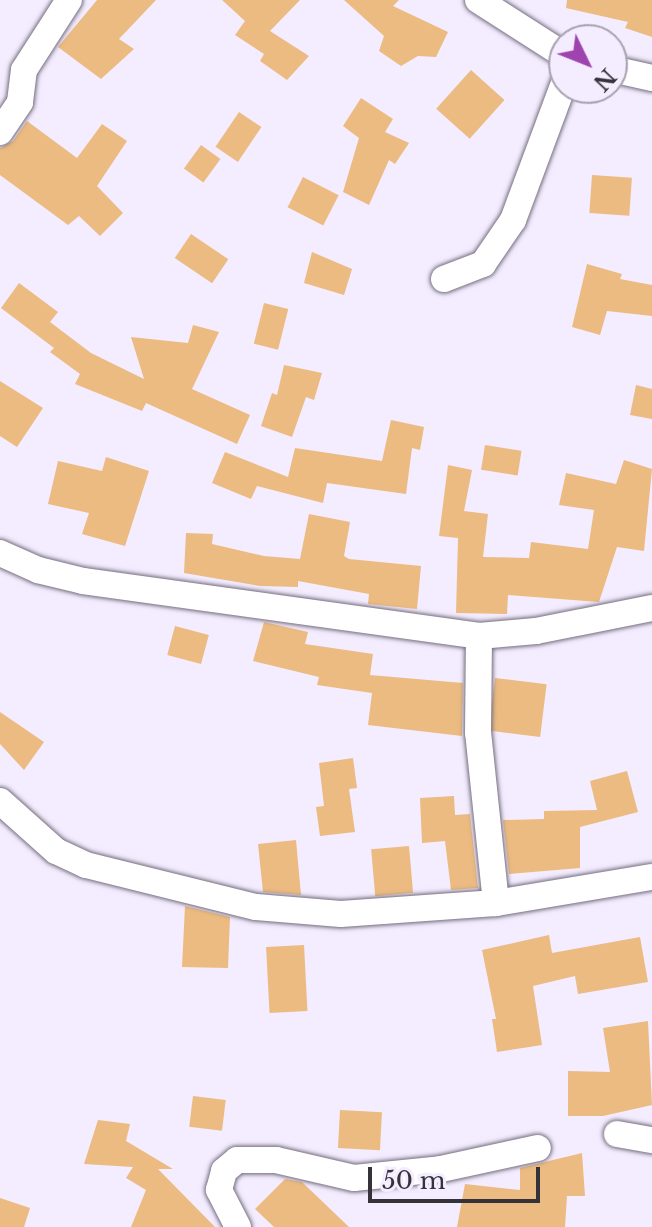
<!DOCTYPE html>
<html>
<head>
<meta charset="utf-8">
<style>
  body { margin:0 }
  #map { position:relative; width:652px; height:1227px; overflow:hidden; background:#f4ecff; font-family:"Libre Baskerville",serif }
  div>[style] { position:absolute }
  [style*='--x'] { left:calc(var(--x)*1px); top:calc(var(--y)*1px); width:calc(var(--w)*1px); rotate:calc(var(--a)*1deg) }
  .building>* { inset:0; background:#ecbb81; transform-origin:0 0 }
  .roads { filter:drop-shadow(0 0 2px #756e7f) drop-shadow(0 0 2px #756e7f) }
  .minor>* { height:26px; margin:-13px; padding:0 13px; transform-origin:13px; border-radius:13px; background:#fff }
  span { translate:-50% -50%; white-space:nowrap; text-align:center; line-height:1.15; -webkit-text-stroke:6px #f4ecff; paint-order:stroke }
  .north { position:absolute; left:548px; top:24px; width:80px; height:80px; box-sizing:border-box; background:#f4ecff; border:2px solid #a8a2b0; border-radius:50%; rotate:133deg; font-size:22px; font-weight:700; line-height:32px; text-align:center; color:#353239 }
  .north::after { content:''; display:block; margin:auto; width:28px; height:36px; background:#9f44ae; clip-path:polygon(50% 0,100% 100%,50% 72%,0 100%) }
  .scale { position:absolute; left:368px; top:1167px; width:172px; height:36px; box-sizing:border-box; border:4px solid #353239; border-top:0; padding-left:10px; font-size:24px; line-height:28px; white-space:nowrap; color:#353239; -webkit-text-stroke:6px #f4ecff; paint-order:stroke }
</style>
</head>
<body>
<div id="map">
  <div class="building">
    <i style="clip-path:polygon(97px 0,156px 0,119px 39px,134px 49px,101px 79px,58px 47px)"></i>
    <i style="clip-path:polygon(222px 0,300px 0,270px 31px,309px 56px,287px 80px,260px 61px,264px 54px,235px 35px,245px 21px)"></i>
    <i style="clip-path:polygon(344px 0,399px 0,393px 6px,448px 32px,436px 57px,418px 56px,401px 66px,379px 51px,384px 36px)"></i>
    <i style="clip-path:polygon(567px 0,652px 0,652px 37px,625px 28px,628px 22px,566px 8px)"></i>
    <i style="left:471px;top:70px;width:45px;height:52px;rotate:42deg"></i>
    <i style="clip-path:polygon(361px 98px,393px 119px,385px 132px,409px 143px,395px 164px,389px 160px,369px 205px,343px 192px,359px 138px,343px 126px)"></i>
    <i style="left:239px;top:112px;width:27px;height:42px;rotate:34deg"></i>
    <i style="clip-path:polygon(27px 121px,77px 158px,102px 124px,127px 141px,97px 186px,123px 213px,100px 236px,79px 216px,68px 225px,0 175px,0 148px,13px 141px)"></i>
    <i style="left:201px;top:145px;width:24px;height:29px;rotate:36deg"></i>
    <i style="left:592px;top:175px;width:40px;height:38px;rotate:4deg"></i>
    <i style="left:303px;top:177px;width:40px;height:34px;rotate:27deg"></i>
    <i style="left:191px;top:234px;width:45px;height:29px;rotate:34deg"></i>
    <i style="clip-path:polygon(312px 252px,352px 269px,344px 295px,304px 283px)"></i>
    <i style="clip-path:polygon(587px 264px,622px 274px,620px 279px,652px 285px,652px 316px,607px 311px,600px 335px,572px 327px)"></i>
    <i style="clip-path:polygon(19px 283px,58px 312px,50px 322px,91px 353px,144px 379px,131px 337px,188px 343px,193px 325px,219px 332px,192px 389px,250px 415px,237px 444px,146px 403px,142px 411px,75px 384px,80px 374px,50px 352px,54px 348px,1px 308px)"></i>
    <i style="left:264px;top:303px;width:25px;height:42px;rotate:14deg"></i>
    <i style="clip-path:polygon(284px 365px,322px 373px,314px 400px,306px 397px,292px 437px,261px 426px,272px 393px,277px 395px)"></i>
    <i style="clip-path:polygon(0 381px,43px 408px,17px 447px,0 436px)"></i>
    <i style="clip-path:polygon(636px 385px,652px 389px,652px 419px,630px 415px)"></i>
    <i style="clip-path:polygon(391px 420px,424px 427px,420px 450px,412px 448px,406px 494px,327px 483px,323px 503px,257px 486px,251px 499px,212px 483px,225px 452px,288px 477px,295px 448px,382px 461px)"></i>
    <i style="left:485px;top:445px;width:37px;height:25px;rotate:9deg"></i>
    <i style="clip-path:polygon(106px 457px,149px 471px,125px 546px,82px 534px,89px 513px,48px 504px,58px 461px,102px 471px)"></i>
    <i style="clip-path:polygon(624px 460px,652px 469px,644px 551px,617px 547px,599px 602px,508px 595px,507px 614px,456px 613px,458px 538px,439px 536px,448px 465px,472px 470px,464px 511px,488px 514px,483px 557px,529px 558px,531px 542px,588px 549px,594px 510px,559px 505px,566px 473px,616px 484px)"></i>
    <i style="clip-path:polygon(309px 514px,350px 522px,344px 556px,349px 559px,421px 566px,417px 609px,368px 604px,369px 594px,298px 581px,298px 587px,260px 586px,184px 573px,186px 533px,213px 534px,212px 544px,264px 556px,300px 559px)"></i>
    <i style="clip-path:polygon(264px 622px,308px 632px,305px 644px,373px 654px,370px 675px,463px 683px,462px 736px,368px 725px,372px 693px,317px 685px,319px 677px,253px 661px)"></i>
    <i style="left:175px;top:626px;width:35px;height:30px;rotate:15deg"></i>
    <i style="left:495px;top:678px;width:52px;height:53px;rotate:7deg"></i>
    <i style="clip-path:polygon(0 712px,44px 742px,24px 770px,0 744px)"></i>
    <i style="clip-path:polygon(353px 758px,357px 788px,349px 789px,355px 832px,320px 836px,316px 807px,324px 806px,319px 763px)"></i>
    <i style="clip-path:polygon(627px 771px,638px 812px,580px 827px,580px 868px,509px 874px,503px 820px,544px 819px,544px 811px,597px 810px,590px 781px)"></i>
    <i style="clip-path:polygon(454px 796px,455px 815px,470px 814px,478px 888px,451px 890px,445px 841px,422px 843px,420px 798px)"></i>
    <i style="clip-path:polygon(296px 840px,301px 895px,263px 892px,258px 844px)"></i>
    <i style="left:409px;top:846px;width:47px;height:38px;rotate:85deg"></i>
    <i style="clip-path:polygon(185px 906px,230px 917px,228px 968px,182px 967px)"></i>
    <i style="clip-path:polygon(549px 935px,552px 953px,640px 937px,648px 982px,578px 994px,575px 976px,533px 986px,542px 1045px,497px 1052px,492px 1019px,496px 1019px,482px 950px)"></i>
    <i style="left:304px;top:945px;width:66px;height:38px;rotate:87deg"></i>
    <i style="clip-path:polygon(648px 1021px,652px 1105px,603px 1116px,568px 1116px,568px 1071px,610px 1072px,603px 1028px)"></i>
    <i style="left:193px;top:1096px;width:33px;height:31px;rotate:7deg"></i>
    <i style="left:340px;top:1110px;width:42px;height:38px;rotate:3deg"></i>
    <i style="clip-path:polygon(98px 1120px,130px 1124px,126px 1141px,173px 1169px,158px 1169px,215px 1227px,131px 1227px,146px 1190px,126px 1178px,133px 1167px,84px 1164px)"></i>
    <i style="clip-path:polygon(582px 1153px,585px 1196px,567px 1196px,565px 1227px,457px 1227px,465px 1184px,520px 1190px,520px 1168px)"></i>
    <i style="clip-path:polygon(285px 1179px,302px 1182px,349px 1227px,274px 1227px,255px 1209px)"></i>
    <i style="clip-path:polygon(0 1198px,30px 1208px,24px 1227px,0 1227px)"></i>
  </div>
  <div class="roads">
    <div class="minor">
      <i style="--x:478;--y:0;--w:102;--a:32.6"></i>
      <i style="--x:612;--y:69;--w:41;--a:12.7"></i>
      <i style="--x:0;--y:132;--w:36;--a:-56"></i>
      <i style="--x:20;--y:102;--w:32;--a:-83"></i>
      <i style="--x:24;--y:70;--w:83;--a:-57.3"></i>
      <i style="--x:444;--y:279;--w:42;--a:-21"></i>
      <i style="--x:483;--y:264;--w:53;--a:-55.7"></i>
      <i style="--x:513;--y:220;--w:146;--a:-69.6"></i>
      <i style="--x:0;--y:553;--w:42;--a:24.1"></i>
      <i style="--x:38;--y:570;--w:46;--a:13.7"></i>
      <i style="--x:83;--y:581;--w:400;--a:7.9"></i>
      <i style="--x:479;--y:636;--w:57;--a:-5"></i>
      <i style="--x:536;--y:631;--w:118;--a:-11.2"></i>
      <i style="--x:0;--y:801;--w:75;--a:41.8"></i>
      <i style="--x:56;--y:851;--w:33;--a:25"></i>
      <i style="--x:86;--y:865;--w:175;--a:13.9"></i>
      <i style="--x:256;--y:907;--w:85;--a:4.7"></i>
      <i style="--x:341;--y:914;--w:155;--a:-4.1"></i>
      <i style="--x:496;--y:903;--w:171;--a:-96"></i>
      <i style="--x:478;--y:733;--w:97;--a:-89.4"></i>
      <i style="--x:496;--y:903;--w:158;--a:-9.5"></i>
      <i style="--x:617;--y:1134;--w:36;--a:10"></i>
      <i style="--x:238;--y:1227;--w:42;--a:-117.2"></i>
      <i style="--x:219;--y:1190;--w:20;--a:-75"></i>
      <i style="--x:224;--y:1171;--w:17;--a:-40"></i>
      <i style="--x:237;--y:1160;--w:39;--a:0"></i>
      <i style="--x:276;--y:1160;--w:80;--a:13"></i>
      <i style="--x:354;--y:1178;--w:87;--a:-5.9"></i>
      <i style="--x:441;--y:1169;--w:99;--a:-12.2"></i>
    </div>
  </div>
  <div class="north">N</div>
  <div class="scale">50 m</div>
</div>
</body>
</html>
